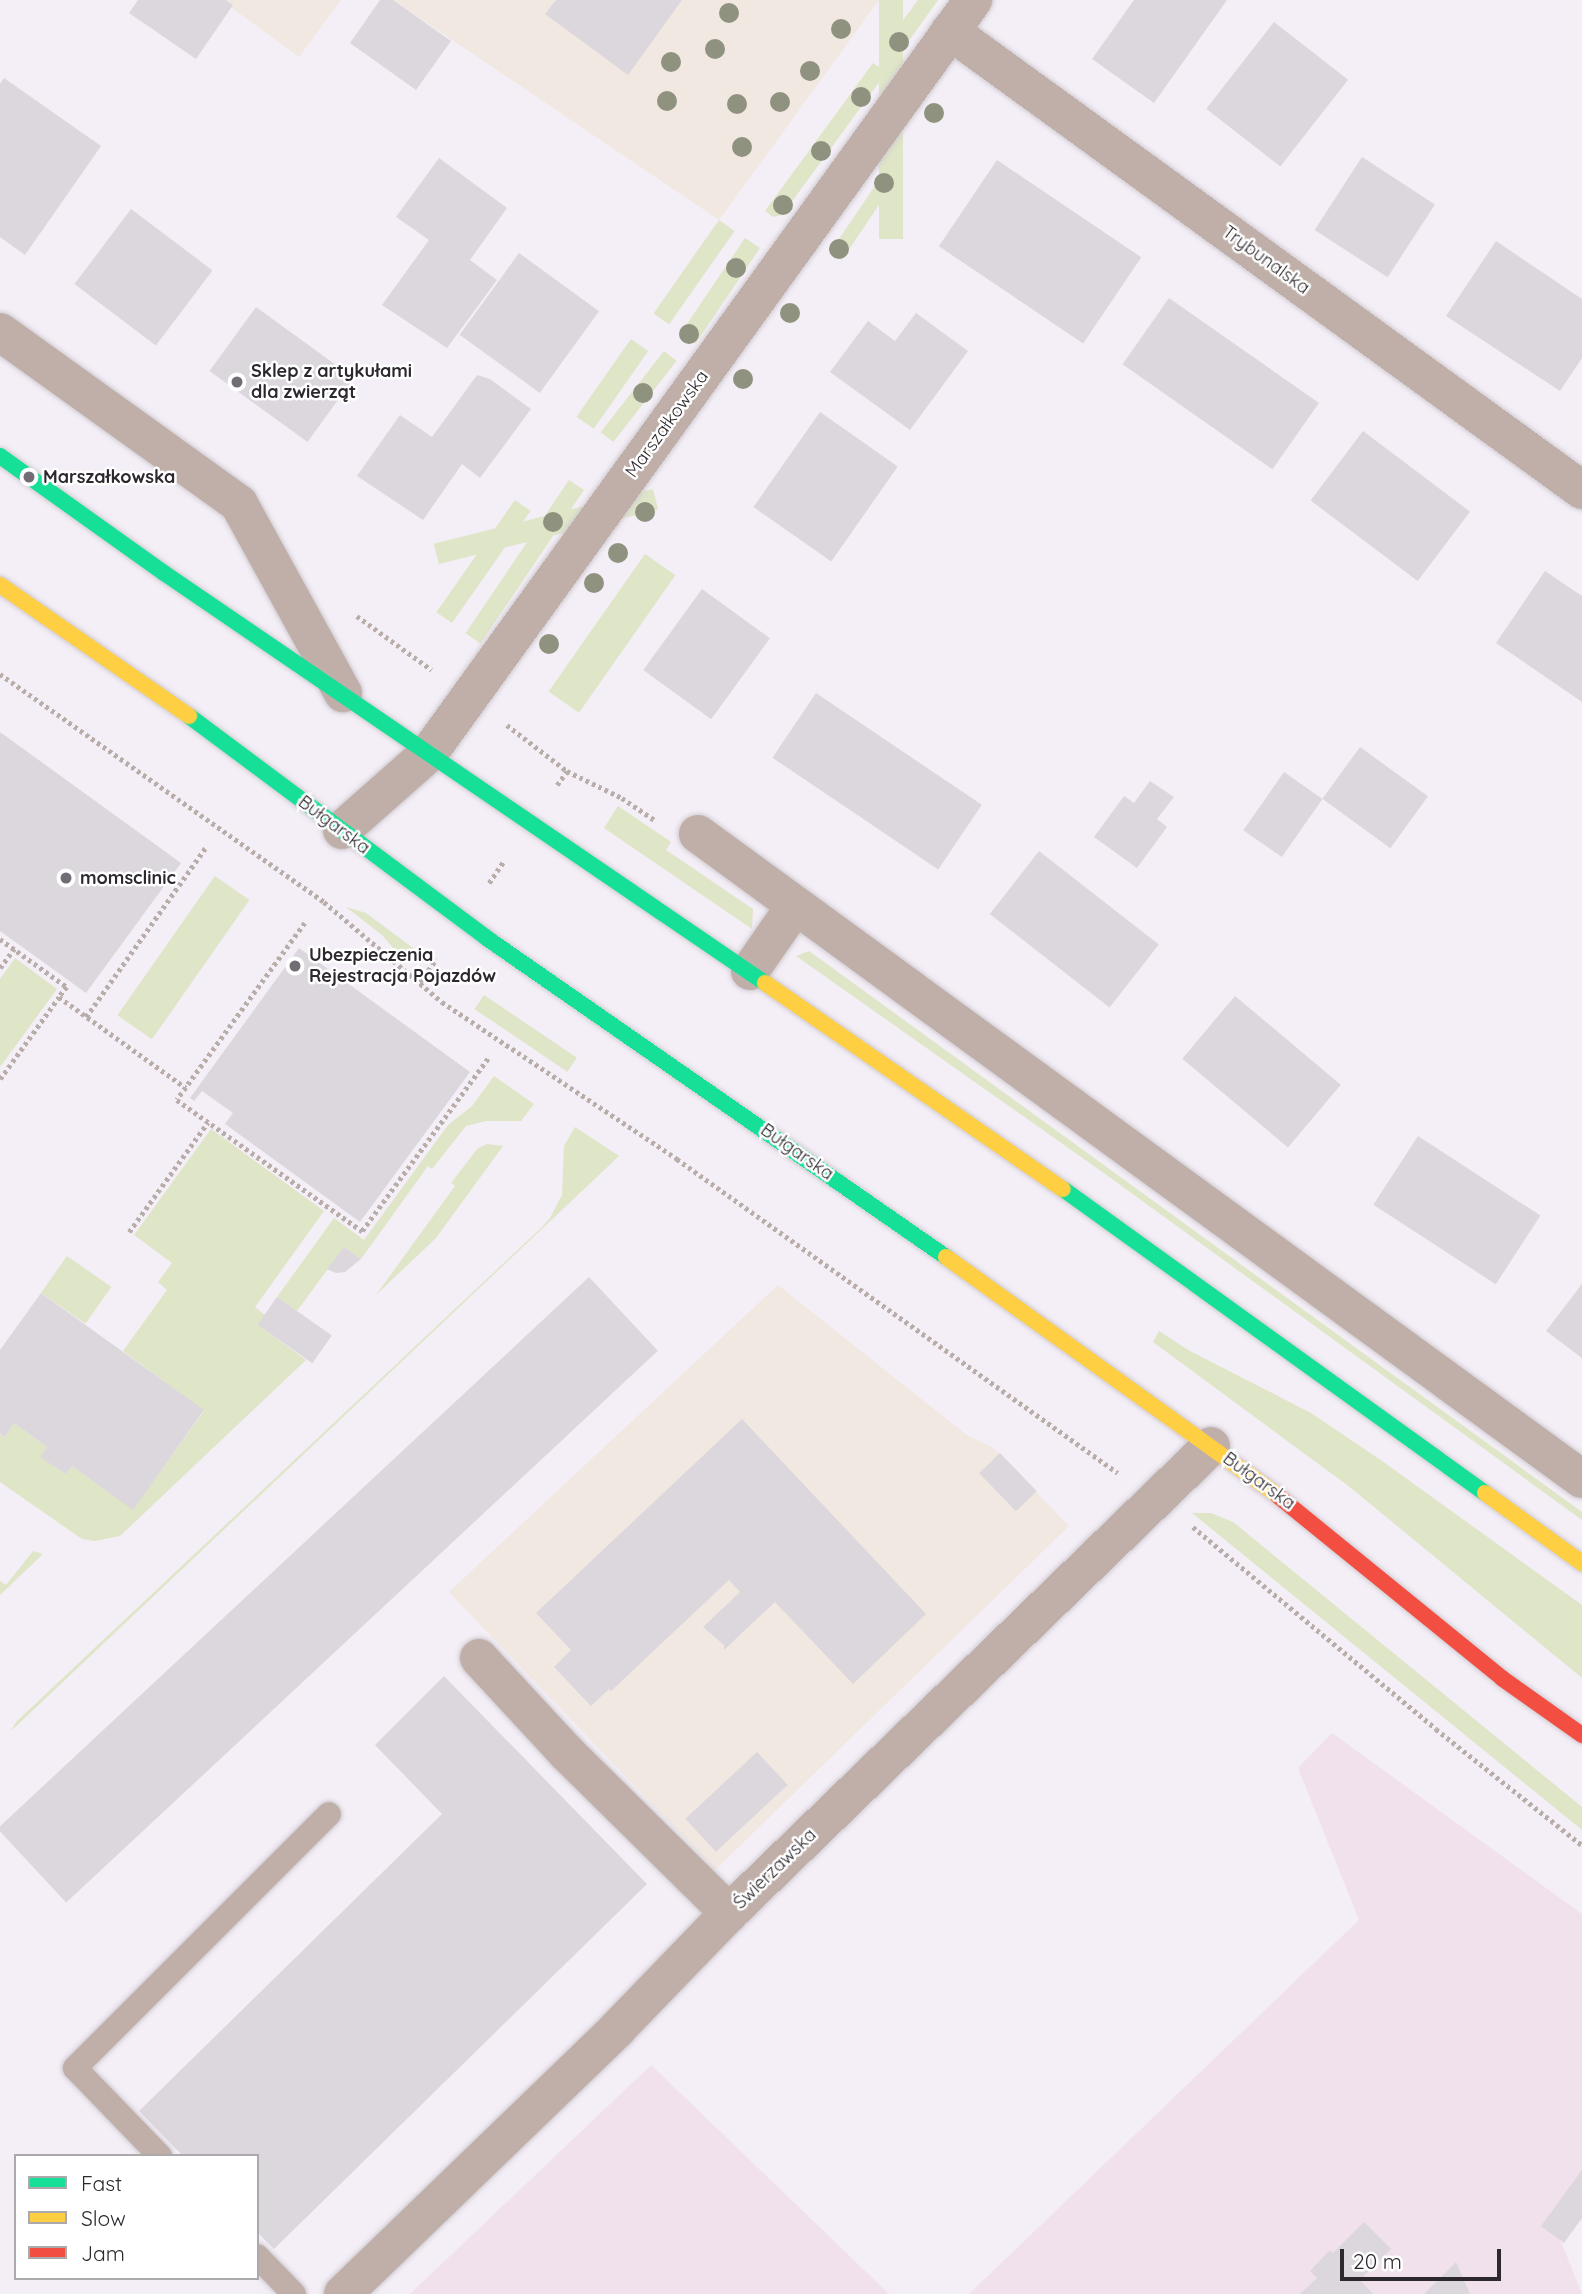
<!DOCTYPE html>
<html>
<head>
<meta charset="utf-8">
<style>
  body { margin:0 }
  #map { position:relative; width:1582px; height:2294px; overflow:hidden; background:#f4eef6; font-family:Quicksand,sans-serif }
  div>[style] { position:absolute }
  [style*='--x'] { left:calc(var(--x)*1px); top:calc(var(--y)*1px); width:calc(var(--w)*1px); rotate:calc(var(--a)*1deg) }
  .commercial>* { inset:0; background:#f0e1ec }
  .education>* { inset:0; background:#f0e8e1 }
  .green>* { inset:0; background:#dfe5c7; transform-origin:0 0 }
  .building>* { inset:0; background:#dcd7dd; transform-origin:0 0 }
  .path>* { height:4.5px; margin-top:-2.25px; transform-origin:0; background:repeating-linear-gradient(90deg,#b9adaa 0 3.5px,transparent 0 7px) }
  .roads { filter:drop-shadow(0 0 2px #cfcbd1) drop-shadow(0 0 2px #cfcbd1) }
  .lane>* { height:24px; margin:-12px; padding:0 12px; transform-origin:12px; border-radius:12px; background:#bfafa8 }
  .street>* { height:38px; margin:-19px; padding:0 19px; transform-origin:19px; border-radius:19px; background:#bfafa8 }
  .fast>* { height:16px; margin:-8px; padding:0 8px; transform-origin:8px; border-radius:8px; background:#16e098 }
  .slow>* { height:16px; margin:-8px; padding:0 8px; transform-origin:8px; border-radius:8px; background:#ffcf43 }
  .jam>* { height:16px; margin:-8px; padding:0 8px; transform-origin:8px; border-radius:8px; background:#f24e42 }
  .trees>* { width:20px; height:20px; margin:-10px; border-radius:50%; background:#909280 }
  .dots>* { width:19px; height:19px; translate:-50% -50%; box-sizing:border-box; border:4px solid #fff; border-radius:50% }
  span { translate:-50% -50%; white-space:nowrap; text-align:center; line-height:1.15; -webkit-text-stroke:5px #fff; paint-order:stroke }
  .street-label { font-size:18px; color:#2c282e }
  .poi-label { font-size:18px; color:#2c282e; font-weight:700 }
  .left { translate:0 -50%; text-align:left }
  .legend { position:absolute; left:14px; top:2154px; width:245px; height:126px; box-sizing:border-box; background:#fff; border:2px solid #aba9ab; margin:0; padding:9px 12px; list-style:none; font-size:21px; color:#2c282e }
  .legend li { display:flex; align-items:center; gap:14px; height:35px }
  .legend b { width:35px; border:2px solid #aba9ab }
  .scale { position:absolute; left:1340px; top:2249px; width:161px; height:32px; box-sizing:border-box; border:4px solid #2c282e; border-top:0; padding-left:9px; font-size:21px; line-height:24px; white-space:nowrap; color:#2c282e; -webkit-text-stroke:5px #fff; paint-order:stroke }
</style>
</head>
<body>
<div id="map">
  <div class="commercial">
    <i style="clip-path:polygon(1332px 1733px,1582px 1914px,1582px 2177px,1552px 2219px,1582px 2294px,969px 2294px,1359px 1920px,1298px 1768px)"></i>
    <i style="clip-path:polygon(651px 2065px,889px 2294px,410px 2294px)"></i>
  </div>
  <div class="education">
    <i style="clip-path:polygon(221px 0,341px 0,299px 57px)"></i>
    <i style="clip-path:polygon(393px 0,879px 0,719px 220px)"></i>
    <i style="clip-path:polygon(778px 1285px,968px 1436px,992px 1447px,1069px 1526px,715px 1870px,449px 1592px)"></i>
  </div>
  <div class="green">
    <i style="left:879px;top:0;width:24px;height:239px"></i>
    <i style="clip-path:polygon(918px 0,938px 0,901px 52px,887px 42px)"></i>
    <i style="clip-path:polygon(873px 63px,887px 72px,883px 77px,782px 215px,773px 217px,765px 211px)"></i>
    <i style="left:889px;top:165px;width:14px;height:105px;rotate:34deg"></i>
    <i style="left:719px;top:220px;width:19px;height:114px;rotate:35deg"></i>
    <i style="left:745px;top:238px;width:18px;height:115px;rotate:34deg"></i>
    <i style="left:631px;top:339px;width:21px;height:95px;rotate:35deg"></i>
    <i style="left:664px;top:351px;width:16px;height:103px;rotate:38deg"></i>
    <i style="left:569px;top:480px;width:18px;height:185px;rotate:34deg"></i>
    <i style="left:653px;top:489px;width:21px;height:226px;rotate:76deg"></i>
    <i style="left:515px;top:500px;width:19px;height:137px;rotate:35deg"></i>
    <i style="left:645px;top:554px;width:37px;height:168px;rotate:35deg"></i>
    <i style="clip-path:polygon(618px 806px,671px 842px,666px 850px,753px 909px,752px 929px,604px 828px)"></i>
    <i style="left:215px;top:876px;width:42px;height:170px;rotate:35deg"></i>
    <i style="clip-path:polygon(346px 907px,366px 913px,424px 956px,409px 960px,401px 957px,382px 935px)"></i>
    <i style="clip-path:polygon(809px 951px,1582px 1512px,1582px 1520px,1101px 1171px,796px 956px)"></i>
    <i style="clip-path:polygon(15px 958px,57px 989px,0 1067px,0 979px)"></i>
    <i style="left:484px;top:995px;width:112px;height:17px;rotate:34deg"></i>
    <i style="clip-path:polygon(494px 1076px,534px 1104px,521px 1121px,486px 1121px,466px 1126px,432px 1169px,428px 1166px,361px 1259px,344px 1247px,297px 1311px,277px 1297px,334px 1218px,364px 1240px,448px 1125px,472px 1106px)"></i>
    <i style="clip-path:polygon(575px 1127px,619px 1156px,11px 1731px,16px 1722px,541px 1228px,550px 1218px,562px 1195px,564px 1146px)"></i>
    <i style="clip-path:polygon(211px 1129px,324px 1211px,255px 1307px,265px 1315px,258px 1325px,306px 1360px,120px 1536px,95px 1541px,82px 1539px,0 1482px,0 1434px,5px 1437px,14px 1423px,47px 1447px,41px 1457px,66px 1474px,72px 1466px,133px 1509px,204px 1411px,123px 1351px,167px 1290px,158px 1282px,172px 1263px,134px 1235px)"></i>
    <i style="clip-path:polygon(487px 1144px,503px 1146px,436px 1238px,376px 1295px,455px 1186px,451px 1183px,478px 1148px)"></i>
    <i style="left:67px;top:1256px;width:54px;height:45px;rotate:35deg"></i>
    <i style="clip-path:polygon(1159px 1331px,1188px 1350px,1311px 1413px,1382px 1461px,1582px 1605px,1582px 1678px,1351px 1488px,1153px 1342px)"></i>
    <i style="clip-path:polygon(1192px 1513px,1211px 1513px,1233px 1522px,1582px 1807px,1582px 1830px)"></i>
    <i style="clip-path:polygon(33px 1551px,43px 1554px,0 1595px,0 1581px,6px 1585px)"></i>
  </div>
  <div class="building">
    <i style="clip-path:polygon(138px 0,226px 0,233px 5px,196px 59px,129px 13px)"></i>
    <i style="clip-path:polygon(380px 0,393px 0,451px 41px,416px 90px,350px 43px)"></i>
    <i style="clip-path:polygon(556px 0,682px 0,628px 75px,545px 14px)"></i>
    <i style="clip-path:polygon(1134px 0,1227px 0,1154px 103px,1092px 59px)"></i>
    <i style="left:1274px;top:22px;width:94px;height:110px;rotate:38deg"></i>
    <i style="clip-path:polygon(4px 78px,101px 146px,25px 255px,0 237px,0 84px)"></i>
    <i style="left:1362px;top:157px;width:87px;height:87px;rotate:33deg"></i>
    <i style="clip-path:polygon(439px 158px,507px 208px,470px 260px,497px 280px,447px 348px,382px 305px,429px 240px,396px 217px)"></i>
    <i style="left:997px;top:160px;width:174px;height:104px;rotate:34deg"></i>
    <i style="left:131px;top:209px;width:102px;height:94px;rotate:37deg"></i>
    <i style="clip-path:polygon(1496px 241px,1582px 299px,1582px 358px,1560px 391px,1446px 316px)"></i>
    <i style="left:519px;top:253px;width:99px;height:101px;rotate:36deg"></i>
    <i style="left:1169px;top:298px;width:183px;height:81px;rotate:35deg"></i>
    <i style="left:256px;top:307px;width:121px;height:79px;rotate:36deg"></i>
    <i style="clip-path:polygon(916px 313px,968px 351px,910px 430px,830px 372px,868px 321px,895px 341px)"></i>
    <i style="clip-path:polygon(477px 375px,490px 379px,531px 409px,480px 478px,462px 464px,423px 520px,357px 476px,400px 415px,432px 437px)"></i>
    <i style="left:820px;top:412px;width:95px;height:116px;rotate:35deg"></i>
    <i style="left:1363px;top:431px;width:134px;height:87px;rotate:37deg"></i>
    <i style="clip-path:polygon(1545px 571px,1582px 596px,1582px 702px,1496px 643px)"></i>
    <i style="left:702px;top:589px;width:84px;height:100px;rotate:36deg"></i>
    <i style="left:816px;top:693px;width:200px;height:78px;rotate:34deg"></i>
    <i style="clip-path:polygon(0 732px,181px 863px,86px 993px,0 931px)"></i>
    <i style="left:1360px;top:747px;width:84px;height:64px;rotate:36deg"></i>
    <i style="left:1284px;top:772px;width:47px;height:71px;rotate:35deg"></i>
    <i style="clip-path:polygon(1150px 781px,1174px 797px,1157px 819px,1167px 827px,1137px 868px,1094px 837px,1124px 796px,1134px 803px)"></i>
    <i style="left:1039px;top:851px;width:152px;height:80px;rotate:38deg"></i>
    <i style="clip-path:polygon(299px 948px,470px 1072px,360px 1222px,225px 1124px,233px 1113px,202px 1091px,194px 1101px,190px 1098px)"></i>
    <i style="left:1235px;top:996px;width:138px;height:82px;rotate:40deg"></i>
    <i style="left:1418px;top:1136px;width:146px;height:82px;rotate:33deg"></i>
    <i style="clip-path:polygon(344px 1247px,361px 1259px,345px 1272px,336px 1273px,327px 1269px)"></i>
    <i style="left:589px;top:1277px;width:101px;height:809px;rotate:47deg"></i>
    <i style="clip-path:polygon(1582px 1284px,1582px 1358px,1546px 1331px)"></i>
    <i style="clip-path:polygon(41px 1293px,204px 1410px,133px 1510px,72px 1466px,66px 1474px,40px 1457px,47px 1447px,14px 1423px,5px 1437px,0 1434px,0 1350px)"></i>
    <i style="left:277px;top:1297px;width:67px;height:34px;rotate:35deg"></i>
    <i style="clip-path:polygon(742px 1419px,926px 1614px,853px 1684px,775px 1602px,724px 1650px,724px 1645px,703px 1627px,740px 1592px,729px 1580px,611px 1691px,609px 1689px,591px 1706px,554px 1667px,571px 1650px,536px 1613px)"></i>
    <i style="left:1000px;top:1453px;width:53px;height:29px;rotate:46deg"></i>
    <i style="clip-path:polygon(444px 1676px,647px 1884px,274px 2249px,257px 2232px,257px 2156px,183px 2156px,139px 2111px,442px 1814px,375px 1745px)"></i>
    <i style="left:757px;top:1752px;width:45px;height:98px;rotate:47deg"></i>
    <i style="clip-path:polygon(1582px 2170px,1582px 2218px,1564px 2243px,1541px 2226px)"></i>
    <i style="clip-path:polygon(1364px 2222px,1391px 2249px,1360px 2280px,1373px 2294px,1300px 2294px,1317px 2278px,1310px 2271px,1330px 2250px,1333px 2253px)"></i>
    <i style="clip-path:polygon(1456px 2262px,1470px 2294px,1424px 2294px)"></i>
  </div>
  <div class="path">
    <i style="--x:357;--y:616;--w:92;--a:35.8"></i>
    <i style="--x:0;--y:674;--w:396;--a:35.1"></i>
    <i style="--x:324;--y:902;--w:155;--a:40.3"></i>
    <i style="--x:442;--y:1002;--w:283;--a:33.7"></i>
    <i style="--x:677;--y:1159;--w:541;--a:35.45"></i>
    <i style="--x:507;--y:725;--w:76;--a:37.5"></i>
    <i style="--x:567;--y:771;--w:61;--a:26.1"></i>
    <i style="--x:622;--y:798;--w:40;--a:34"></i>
    <i style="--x:557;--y:785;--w:17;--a:-54"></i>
    <i style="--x:489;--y:883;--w:27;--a:-56"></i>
    <i style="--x:305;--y:923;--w:218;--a:125.9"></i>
    <i style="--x:177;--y:1100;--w:227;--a:35.3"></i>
    <i style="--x:362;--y:1231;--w:215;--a:-53.9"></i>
    <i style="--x:0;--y:939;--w:82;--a:35.6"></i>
    <i style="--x:67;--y:987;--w:13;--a:129"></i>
    <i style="--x:0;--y:968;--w:24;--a:-54"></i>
    <i style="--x:420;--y:982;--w:28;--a:-55"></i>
    <i style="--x:86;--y:1017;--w:207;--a:-54.8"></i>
    <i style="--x:0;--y:1079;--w:101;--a:-54.3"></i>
    <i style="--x:59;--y:997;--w:156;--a:35.6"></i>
    <i style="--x:129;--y:1232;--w:135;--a:-54.3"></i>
    <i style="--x:1193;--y:1527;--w:316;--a:39.7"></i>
    <i style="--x:1436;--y:1729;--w:186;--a:38.5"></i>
  </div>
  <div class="roads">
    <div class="lane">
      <i style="--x:160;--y:2156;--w:122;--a:-134"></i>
      <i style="--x:75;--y:2068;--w:359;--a:-45"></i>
      <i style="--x:257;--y:2256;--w:53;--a:45.8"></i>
    </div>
    <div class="street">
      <i style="--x:950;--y:31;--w:781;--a:35.99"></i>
      <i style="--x:0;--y:332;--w:294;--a:35.7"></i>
      <i style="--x:239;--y:504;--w:216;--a:61.2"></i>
      <i style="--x:342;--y:830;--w:116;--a:-41.5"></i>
      <i style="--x:429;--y:753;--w:929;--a:-54.15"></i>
      <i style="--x:698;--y:834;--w:1094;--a:36.12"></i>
      <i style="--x:750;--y:971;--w:79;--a:-55.3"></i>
      <i style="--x:479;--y:1658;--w:129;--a:47.2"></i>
      <i style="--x:567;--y:1753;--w:228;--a:44.6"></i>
      <i style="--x:343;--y:2294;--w:381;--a:-44"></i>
      <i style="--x:617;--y:2029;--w:161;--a:-46"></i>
      <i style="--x:729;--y:1913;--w:671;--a:-44.09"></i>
    </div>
    <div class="fast">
      <i style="--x:0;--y:456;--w:201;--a:35.5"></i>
      <i style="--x:164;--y:573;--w:728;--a:34.3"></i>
      <i style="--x:189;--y:716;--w:373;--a:36.7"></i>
      <i style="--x:488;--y:939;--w:558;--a:34.77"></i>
      <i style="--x:1063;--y:1189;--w:520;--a:35.77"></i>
    </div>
    <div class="slow">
      <i style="--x:0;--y:585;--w:230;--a:34.7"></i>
      <i style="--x:765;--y:983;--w:362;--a:34.7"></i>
      <i style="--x:946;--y:1257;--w:409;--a:35.7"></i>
      <i style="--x:1485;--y:1493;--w:120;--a:35.8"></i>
    </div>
    <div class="jam">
      <i style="--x:1278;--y:1496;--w:290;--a:39.1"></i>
      <i style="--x:1503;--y:1679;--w:97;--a:35.3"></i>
    </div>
  </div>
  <div class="trees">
    <i style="left:729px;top:13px"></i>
    <i style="left:841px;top:29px"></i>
    <i style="left:899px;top:42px"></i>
    <i style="left:715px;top:49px"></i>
    <i style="left:671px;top:62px"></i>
    <i style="left:810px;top:71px"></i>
    <i style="left:861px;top:97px"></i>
    <i style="left:667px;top:101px"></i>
    <i style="left:780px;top:102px"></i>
    <i style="left:737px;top:104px"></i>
    <i style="left:934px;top:113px"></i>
    <i style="left:742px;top:147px"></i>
    <i style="left:821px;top:151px"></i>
    <i style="left:884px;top:183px"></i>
    <i style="left:783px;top:205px"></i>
    <i style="left:839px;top:249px"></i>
    <i style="left:736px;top:268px"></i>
    <i style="left:790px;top:313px"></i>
    <i style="left:689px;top:334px"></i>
    <i style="left:743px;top:379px"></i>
    <i style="left:643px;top:393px"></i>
    <i style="left:645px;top:512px"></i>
    <i style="left:553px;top:522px"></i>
    <i style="left:618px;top:553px"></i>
    <i style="left:594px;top:583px"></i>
    <i style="left:549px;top:644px"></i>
  </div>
  <div class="dots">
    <i style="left:237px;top:382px;background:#726d74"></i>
    <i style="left:29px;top:477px;background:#726d74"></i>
    <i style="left:66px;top:878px;background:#726d74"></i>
    <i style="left:295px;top:966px;background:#726d74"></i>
  </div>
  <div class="street-label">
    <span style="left:1266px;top:260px;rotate:36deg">Trybunalska</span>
    <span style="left:667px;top:424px;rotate:-54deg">Marszałkowska</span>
    <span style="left:334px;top:825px;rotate:37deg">Bułgarska</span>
    <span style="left:797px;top:1152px;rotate:35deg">Bułgarska</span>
    <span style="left:1259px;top:1481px;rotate:36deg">Bułgarska</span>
    <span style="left:775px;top:1869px;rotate:-44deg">Świerzawska</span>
  </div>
  <div class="poi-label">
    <span class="left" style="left:251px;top:382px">Sklep z artykułami<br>dla zwierząt</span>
    <span class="left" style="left:43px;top:477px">Marszałkowska</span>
    <span class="left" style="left:80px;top:878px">momsclinic</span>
    <span class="left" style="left:309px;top:966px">Ubezpieczenia<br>Rejestracja Pojazdów</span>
  </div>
  <ul class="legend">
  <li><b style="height:9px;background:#16e098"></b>Fast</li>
  <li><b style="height:9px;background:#ffcf43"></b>Slow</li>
  <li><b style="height:9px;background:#f24e42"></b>Jam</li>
  </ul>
  <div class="scale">20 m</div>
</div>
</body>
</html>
